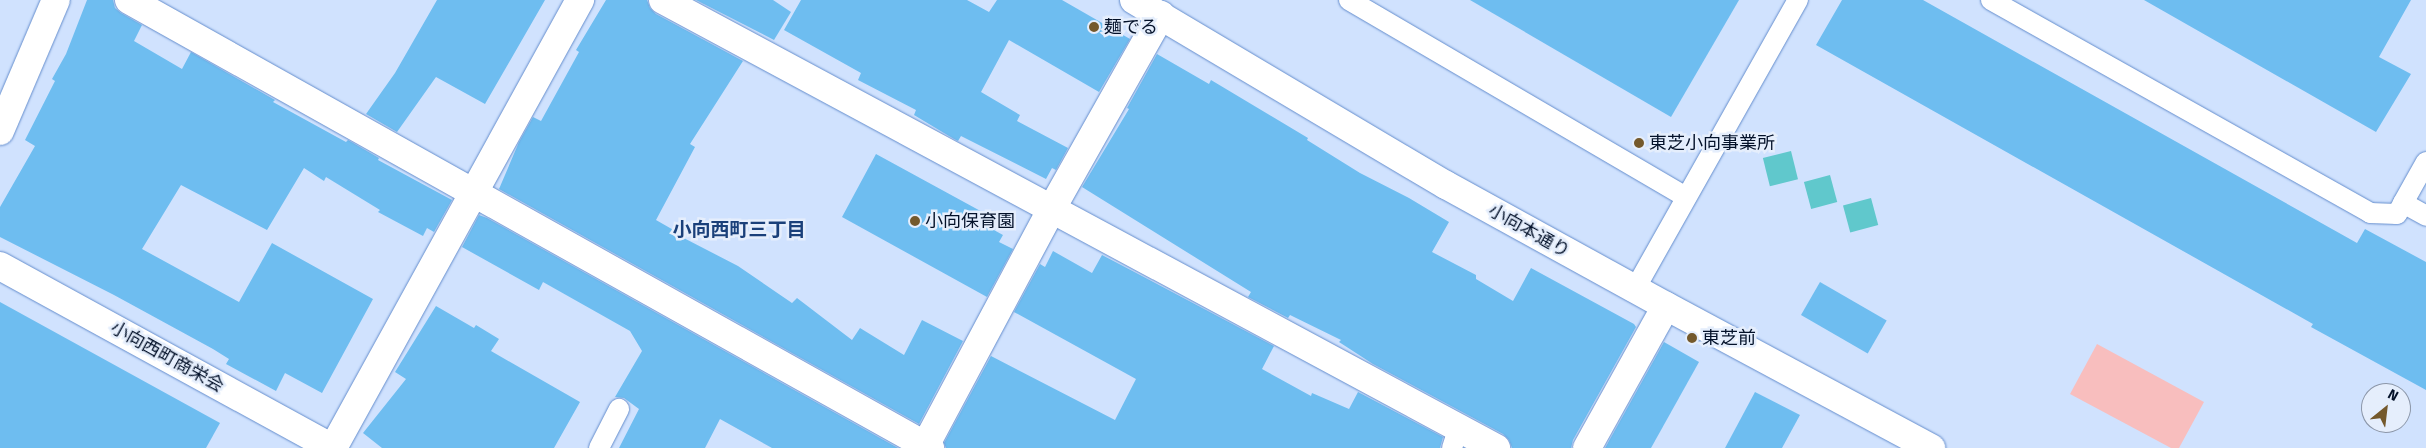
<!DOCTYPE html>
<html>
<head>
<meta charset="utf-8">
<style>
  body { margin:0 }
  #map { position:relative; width:2426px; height:448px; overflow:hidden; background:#d0e2fe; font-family:"Fira Sans","Noto Sans JP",sans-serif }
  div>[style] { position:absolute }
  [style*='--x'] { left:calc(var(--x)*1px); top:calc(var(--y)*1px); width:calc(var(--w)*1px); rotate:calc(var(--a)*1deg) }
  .green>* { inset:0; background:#f8bebe }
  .water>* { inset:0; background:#60c8cc; transform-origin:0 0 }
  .building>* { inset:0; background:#6ebdf0; transform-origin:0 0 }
  .roads { filter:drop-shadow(0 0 1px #648dcd) drop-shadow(0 0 1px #648dcd) }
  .service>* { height:20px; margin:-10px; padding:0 10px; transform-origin:10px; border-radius:10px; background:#fff }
  .minor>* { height:28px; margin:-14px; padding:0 14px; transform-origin:14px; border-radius:14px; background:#fff }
  .tertiary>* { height:28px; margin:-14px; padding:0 14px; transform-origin:14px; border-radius:14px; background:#fff }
  .dots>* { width:14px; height:14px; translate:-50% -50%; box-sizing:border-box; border:2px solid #e5eefc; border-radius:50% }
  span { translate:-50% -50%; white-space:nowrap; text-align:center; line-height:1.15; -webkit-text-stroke:5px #e5eefc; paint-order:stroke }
  .poi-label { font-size:18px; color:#031129 }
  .left { translate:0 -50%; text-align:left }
  .street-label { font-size:18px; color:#031129 }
  .neighbourhood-label { font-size:19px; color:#1a407a; font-weight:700 }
  .north { position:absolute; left:2361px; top:383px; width:50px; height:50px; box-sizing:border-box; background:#e5eefc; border:1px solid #8b96a8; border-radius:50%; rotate:29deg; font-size:14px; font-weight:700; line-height:20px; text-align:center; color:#031129 }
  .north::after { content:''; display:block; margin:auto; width:18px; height:22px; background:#74592c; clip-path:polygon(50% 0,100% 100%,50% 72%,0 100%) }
</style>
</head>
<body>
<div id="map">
  <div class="green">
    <i style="clip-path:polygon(2097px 344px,2204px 402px,2179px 448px,2171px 448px,2070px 394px)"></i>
  </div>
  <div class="water">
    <i style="left:1791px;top:151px;width:29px;height:29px;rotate:76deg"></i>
    <i style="left:1830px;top:175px;width:28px;height:27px;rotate:75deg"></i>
    <i style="left:1871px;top:198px;width:28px;height:29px;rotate:75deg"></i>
  </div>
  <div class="building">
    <i style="clip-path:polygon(87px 0,113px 0,115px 8px,121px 13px,142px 25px,134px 41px,182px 69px,191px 52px,275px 100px,273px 102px,346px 142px,348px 140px,379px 158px,378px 160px,452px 200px,434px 232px,427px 228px,423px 236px,378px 212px,380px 210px,326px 177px,324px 181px,304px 168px,267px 230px,181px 185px,142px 249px,239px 302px,272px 243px,373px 299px,322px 393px,285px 373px,276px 391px,226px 364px,229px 359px,213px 349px,114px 295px,0 237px,0 207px,35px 146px,25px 140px,55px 81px,52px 79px,66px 54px)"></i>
    <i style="clip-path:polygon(437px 0,545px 0,485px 104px,436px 77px,397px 132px,366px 114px,395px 73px)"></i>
    <i style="clip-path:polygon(606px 0,647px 0,650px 8px,656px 14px,743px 61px,690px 144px,695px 147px,656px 220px,677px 232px,676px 234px,738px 266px,792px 303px,797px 298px,852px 340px,860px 328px,904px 355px,922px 320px,963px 341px,919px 424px,499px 189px,519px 142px,533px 117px,541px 121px,579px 52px,576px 50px)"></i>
    <i style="clip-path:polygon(696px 0,773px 0,791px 12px,774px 40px)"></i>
    <i style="clip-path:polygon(801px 0,967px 0,989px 12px,997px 0,1062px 0,1130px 39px,1099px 92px,1009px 40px,981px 92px,1020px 115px,1017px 121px,1068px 148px,1056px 170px,1052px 168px,1046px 179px,961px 136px,958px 141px,954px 139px,914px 115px,916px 110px,858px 80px,861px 73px,784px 30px)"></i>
    <i style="clip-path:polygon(1470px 0,1739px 0,1671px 117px)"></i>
    <i style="clip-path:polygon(1842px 0,1923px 0,2357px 243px,2365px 229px,2426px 262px,2426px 390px,2311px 327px,2313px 324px,1816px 45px)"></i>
    <i style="clip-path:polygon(2144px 0,2411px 0,2379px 57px,2411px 74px,2376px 132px)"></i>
    <i style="clip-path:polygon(1157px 54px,1209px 84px,1211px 80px,1308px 138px,1307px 140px,1360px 173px,1409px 198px,1449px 222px,1432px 252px,1476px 275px,1476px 279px,1513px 301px,1531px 268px,1634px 324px,1636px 327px,1573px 440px,1571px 448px,1512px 448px,1509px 440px,1503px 434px,1373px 364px,1339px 342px,1341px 340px,1290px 315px,1288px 318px,1248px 297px,1251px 292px,1082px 187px,1129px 109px,1127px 108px)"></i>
    <i style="clip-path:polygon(876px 154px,997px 220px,992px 229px,1003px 235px,999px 242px,1013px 249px,987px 297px,842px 217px)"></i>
    <i style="clip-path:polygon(479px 215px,487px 218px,898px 448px,772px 448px,720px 419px,705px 448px,619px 448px,639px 409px,624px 398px,615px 397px,642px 351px,630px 331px,543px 282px,539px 290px,462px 247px)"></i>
    <i style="clip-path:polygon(1053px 251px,1092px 273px,1102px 255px,1142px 276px,1274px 346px,1262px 369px,1311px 396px,1312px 393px,1349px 409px,1358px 392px,1443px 437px,1440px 448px,946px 448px,944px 443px,991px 356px,1115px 420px,1136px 379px,1014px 312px,1040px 264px,1045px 267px)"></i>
    <i style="left:1820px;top:282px;width:77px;height:38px;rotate:30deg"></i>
    <i style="clip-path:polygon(0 302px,220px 423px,206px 448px,0 448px)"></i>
    <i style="clip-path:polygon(436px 306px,474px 328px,476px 325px,499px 339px,491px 351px,580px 402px,554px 448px,382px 448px,363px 433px,406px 379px,395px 372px)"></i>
    <i style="clip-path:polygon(1664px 342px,1699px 362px,1651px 448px,1605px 448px)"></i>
    <i style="clip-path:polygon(1755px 392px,1800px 415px,1782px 448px,1725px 448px)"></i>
  </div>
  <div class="roads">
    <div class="service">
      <i style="--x:1349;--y:0;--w:390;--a:30.3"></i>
      <i style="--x:1991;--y:0;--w:435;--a:29.3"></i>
      <i style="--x:2370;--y:213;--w:27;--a:2"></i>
      <i style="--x:2397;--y:214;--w:13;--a:-61"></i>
      <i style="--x:2403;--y:203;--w:26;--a:29"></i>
      <i style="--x:2403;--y:203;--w:47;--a:-60.7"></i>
      <i style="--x:1635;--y:289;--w:332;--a:-60.6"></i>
      <i style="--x:599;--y:448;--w:44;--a:-62.9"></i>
      <i style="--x:1452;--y:448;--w:20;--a:-72"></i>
    </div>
    <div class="minor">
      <i style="--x:129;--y:0;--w:918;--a:29.22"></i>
      <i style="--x:663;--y:0;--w:946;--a:28.27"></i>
      <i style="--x:333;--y:448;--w:512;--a:-61.13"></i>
      <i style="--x:924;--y:448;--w:270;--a:-61.9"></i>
      <i style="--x:1051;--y:210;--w:224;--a:-60.6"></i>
      <i style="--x:1587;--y:448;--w:162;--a:-60.9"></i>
    </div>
    <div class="tertiary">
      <i style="--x:1134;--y:0;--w:363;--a:30.7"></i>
      <i style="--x:1446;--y:185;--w:251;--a:28.8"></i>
      <i style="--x:1666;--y:306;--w:301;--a:28.2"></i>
      <i style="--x:0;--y:131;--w:142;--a:-66.9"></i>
      <i style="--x:0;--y:266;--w:379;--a:28.7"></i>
    </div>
  </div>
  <div class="dots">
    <i style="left:1094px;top:27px;background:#74592c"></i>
    <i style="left:1639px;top:143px;background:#74592c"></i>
    <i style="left:915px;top:221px;background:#74592c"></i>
    <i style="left:1692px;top:338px;background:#74592c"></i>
  </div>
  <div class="poi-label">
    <span class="left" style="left:1104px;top:27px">麺でる</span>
    <span class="left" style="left:1649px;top:143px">東芝小向事業所</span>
    <span class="left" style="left:925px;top:221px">小向保育園</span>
    <span class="left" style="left:1702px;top:338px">東芝前</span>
  </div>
  <div class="street-label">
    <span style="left:1529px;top:231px;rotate:29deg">小向本通り</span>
    <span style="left:167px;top:357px;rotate:29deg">小向西町商栄会</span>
  </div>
  <div class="neighbourhood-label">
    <span style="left:739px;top:230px">小向西町三丁目</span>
  </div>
  <div class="north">N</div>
</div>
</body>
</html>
